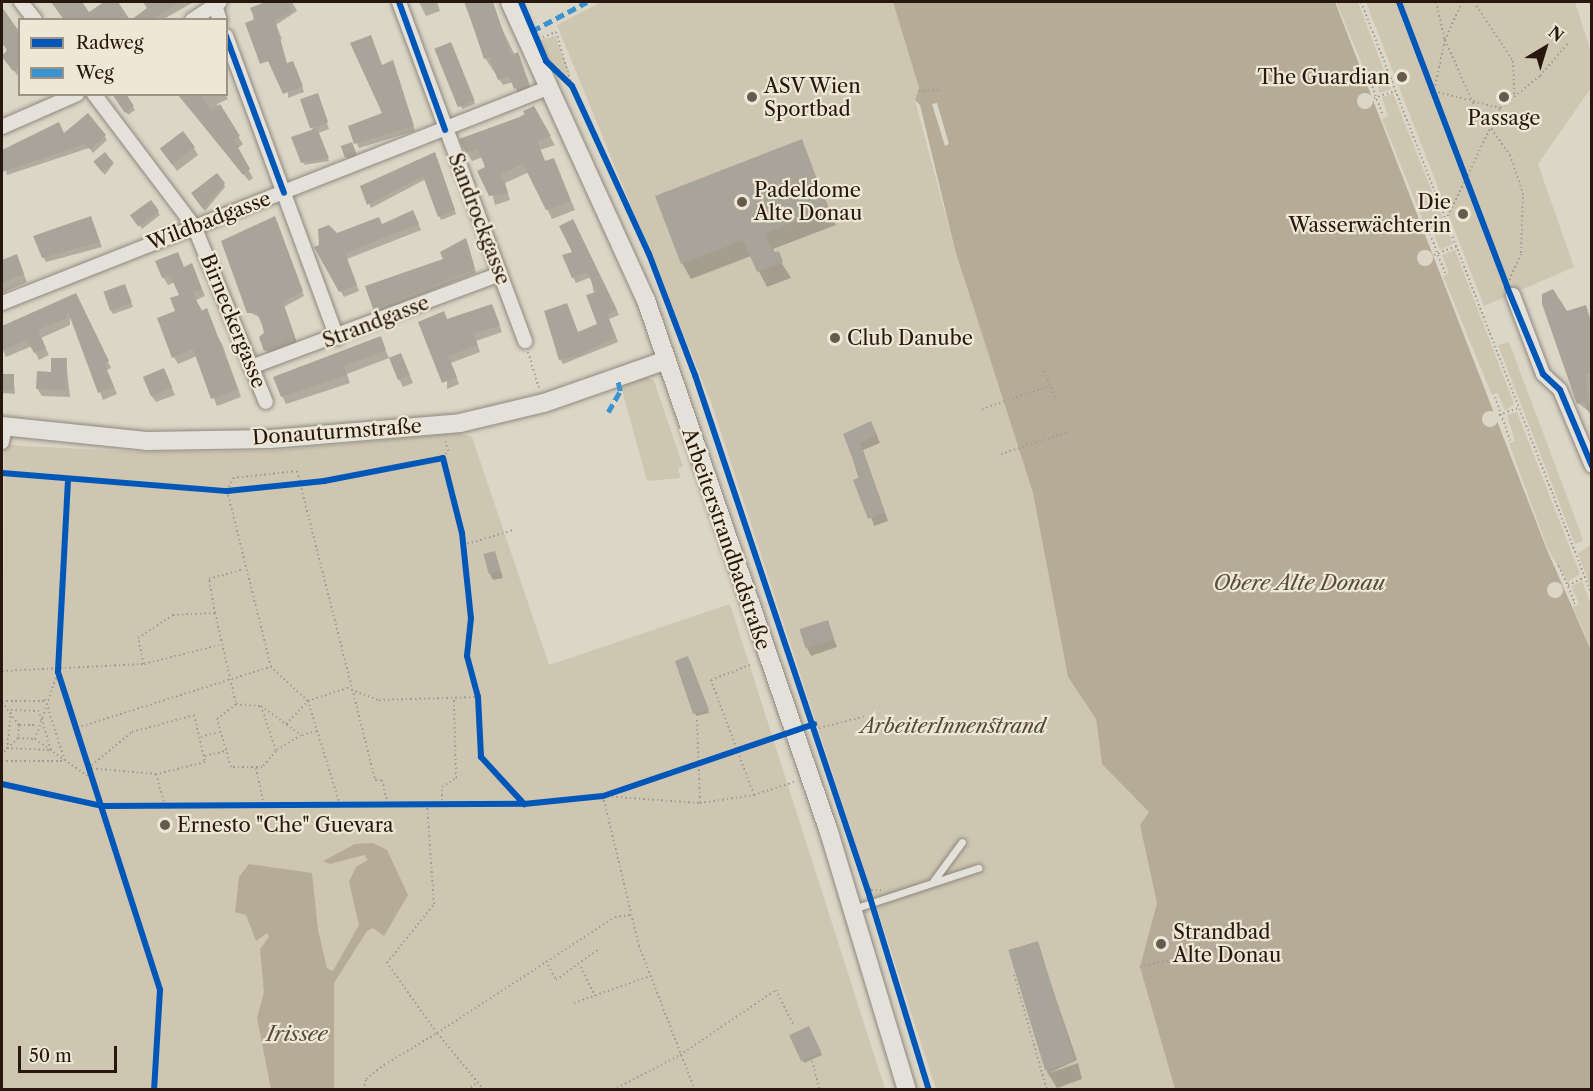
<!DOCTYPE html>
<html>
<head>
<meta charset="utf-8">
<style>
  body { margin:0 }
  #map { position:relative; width:1593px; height:1091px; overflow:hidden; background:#dcd6c7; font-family:"Libre Caslon Text",serif }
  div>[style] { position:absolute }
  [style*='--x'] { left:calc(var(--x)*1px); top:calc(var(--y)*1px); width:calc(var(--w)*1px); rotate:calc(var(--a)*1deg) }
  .green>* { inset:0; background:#cfc6b2 }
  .water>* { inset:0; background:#b5ab97 }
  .pier>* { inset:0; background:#dcd6c7 }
  .round { border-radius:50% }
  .shadow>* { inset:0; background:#0003 }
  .building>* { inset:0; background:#a9a499; transform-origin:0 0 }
  .path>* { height:2px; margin-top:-1px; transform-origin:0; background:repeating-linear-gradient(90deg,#a09c96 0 1.5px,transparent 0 4.5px) }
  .roads { filter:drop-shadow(0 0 2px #8d887e) drop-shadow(0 0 2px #8d887e) }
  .lane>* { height:7px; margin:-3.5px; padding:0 3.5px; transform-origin:3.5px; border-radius:3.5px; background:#e4e1da }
  .street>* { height:14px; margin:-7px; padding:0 7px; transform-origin:7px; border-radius:7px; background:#e4e1da }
  .secondary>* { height:18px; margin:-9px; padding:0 9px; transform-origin:9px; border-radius:9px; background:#e4e1da }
  .quiet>* { height:4.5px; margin-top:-2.25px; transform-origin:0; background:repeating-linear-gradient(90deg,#3b93d2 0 9px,transparent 0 13.5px) }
  .cycleway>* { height:6px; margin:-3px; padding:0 3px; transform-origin:3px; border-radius:3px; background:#0057b8 }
  .dots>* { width:16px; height:16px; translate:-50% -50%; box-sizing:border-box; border:3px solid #eee7d5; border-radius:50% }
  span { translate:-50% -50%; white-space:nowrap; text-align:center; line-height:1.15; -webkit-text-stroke:4.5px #eee7d5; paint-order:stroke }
  .poi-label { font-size:20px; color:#27170e }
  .right { translate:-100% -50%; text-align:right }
  .left { translate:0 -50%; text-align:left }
  .street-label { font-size:20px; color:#27170e }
  .park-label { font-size:20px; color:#56483a; font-style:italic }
  .water-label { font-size:21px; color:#594b3c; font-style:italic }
  .frame { position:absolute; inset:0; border:3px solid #27170e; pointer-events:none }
  .legend { position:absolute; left:18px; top:18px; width:210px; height:78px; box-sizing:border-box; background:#eee7d5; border:2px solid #9e9485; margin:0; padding:8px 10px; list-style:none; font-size:18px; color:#27170e }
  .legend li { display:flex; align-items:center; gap:12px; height:30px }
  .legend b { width:30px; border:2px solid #9e9485 }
  .north { position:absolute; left:1515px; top:18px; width:60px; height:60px; -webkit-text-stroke:4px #eee7d5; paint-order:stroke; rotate:38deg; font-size:16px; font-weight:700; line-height:24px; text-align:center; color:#27170e }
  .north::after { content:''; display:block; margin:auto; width:21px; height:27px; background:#27170e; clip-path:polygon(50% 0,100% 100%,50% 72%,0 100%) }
  .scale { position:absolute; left:18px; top:1046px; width:99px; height:27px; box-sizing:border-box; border:3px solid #27170e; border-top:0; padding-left:8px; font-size:18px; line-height:21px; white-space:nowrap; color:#27170e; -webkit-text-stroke:4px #eee7d5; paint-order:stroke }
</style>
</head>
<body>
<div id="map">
  <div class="green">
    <i style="clip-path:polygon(601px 2px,893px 2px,919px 88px,915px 100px,955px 250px,1033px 493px,1068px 677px,1096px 719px,1102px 764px,1477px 1089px,936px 1089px,711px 402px,557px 25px)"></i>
    <i style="clip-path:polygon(1336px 2px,1358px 2px,1391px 89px,1380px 93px,1373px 74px,1367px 76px)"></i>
    <i style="clip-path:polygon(1366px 2px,1575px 2px,1591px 52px,1591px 88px,1538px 164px,1574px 267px,1484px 306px)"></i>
    <i style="clip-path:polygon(555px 36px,570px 74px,569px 80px,554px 68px,538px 41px)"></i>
    <i style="clip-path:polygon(1393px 94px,1453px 244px,1440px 250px,1433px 231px,1428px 233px,1382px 119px,1388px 116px,1382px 97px)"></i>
    <i style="clip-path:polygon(1455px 250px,1514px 404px,1505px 411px,1498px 393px,1492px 395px,1443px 276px,1449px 273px,1442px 255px)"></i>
    <i style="clip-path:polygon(1509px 342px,1583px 539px,1581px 542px,1575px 544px,1498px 345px)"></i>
    <i style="clip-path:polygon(647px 377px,654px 381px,683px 466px,678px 469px,681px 478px,647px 481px,621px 386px)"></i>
    <i style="clip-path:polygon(1517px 412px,1580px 574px,1568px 582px,1548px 550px,1509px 443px,1515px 441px,1507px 415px)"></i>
    <i style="clip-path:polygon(460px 433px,472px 437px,549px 665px,730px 604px,885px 1089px,2px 1090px,4px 445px,143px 452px,270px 451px)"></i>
    <i style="clip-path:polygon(1591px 545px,1592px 545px,1591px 588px,1578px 553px)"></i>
    <i style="clip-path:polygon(1582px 581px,1591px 605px,1591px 648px,1573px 607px,1579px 604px,1571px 586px)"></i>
  </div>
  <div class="water">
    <i style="clip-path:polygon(893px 2px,1335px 2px,1547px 550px,1591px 650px,1591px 1089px,1175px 1089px,1140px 967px,1157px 903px,1140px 825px,1149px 812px,1102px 764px,1096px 719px,1068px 677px,1033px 493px,955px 250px,920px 105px,915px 100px,919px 88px)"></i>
    <i style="clip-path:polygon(373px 843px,387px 850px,408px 895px,384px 936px,373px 928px,367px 931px,334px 983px,334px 1089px,271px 1089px,257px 1018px,264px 992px,260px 949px,269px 937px,267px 933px,256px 941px,246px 915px,235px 912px,239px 877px,249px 864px,312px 873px,318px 930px,327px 968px,333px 971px,359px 925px,349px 882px,356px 867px,368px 860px,364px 855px,330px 864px,323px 861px,355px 844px)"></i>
  </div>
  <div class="pier">
    <i class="round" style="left:1357px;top:93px;width:16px;height:16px"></i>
    <i style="clip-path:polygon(937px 103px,949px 144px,945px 146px,932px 104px)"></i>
    <i class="round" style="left:1417px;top:250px;width:16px;height:16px"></i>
    <i class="round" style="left:1482px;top:411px;width:16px;height:16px"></i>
    <i class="round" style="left:1547px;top:582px;width:16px;height:16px"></i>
  </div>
  <div class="shadow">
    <i style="clip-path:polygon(144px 2px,191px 2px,192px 3px,162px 20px,134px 20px,149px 9px)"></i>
    <i style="clip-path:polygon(271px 2px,292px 2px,297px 11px,276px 25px,282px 39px,258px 48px,252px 9px)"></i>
    <i style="clip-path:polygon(419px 2px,437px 2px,440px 11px,426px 16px)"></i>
    <i style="clip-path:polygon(464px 2px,489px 2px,532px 90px,519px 95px,513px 82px,503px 85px,485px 58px)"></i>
    <i style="clip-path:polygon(2px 10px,20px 32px,18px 76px,2px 55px,8px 51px,2px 42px)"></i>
    <i style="clip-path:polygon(453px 47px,475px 104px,462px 109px,461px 106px)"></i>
    <i style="clip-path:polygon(287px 65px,296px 68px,304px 92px,288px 98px)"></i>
    <i style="clip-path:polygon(382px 66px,395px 67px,415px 131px,359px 148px,350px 127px,384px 114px)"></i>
    <i style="clip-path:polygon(114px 94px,124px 94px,135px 110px,128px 115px)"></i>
    <i style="clip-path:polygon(177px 94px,225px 94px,228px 99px,217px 104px,243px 144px,237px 149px,253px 178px,249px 181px)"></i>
    <i style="clip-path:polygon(319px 100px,329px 129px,318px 133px,329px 161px,304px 165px)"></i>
    <i style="clip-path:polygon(533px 108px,555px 145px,540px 150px,546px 163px,553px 159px,575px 210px,552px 219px,529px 172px,505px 183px,510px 200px,495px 205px,483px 157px,472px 161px,467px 152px)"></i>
    <i style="clip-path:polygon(58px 124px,64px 135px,104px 135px,107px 140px,93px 153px,89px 148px,7px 175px,2px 151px)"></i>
    <i style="clip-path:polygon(801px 141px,836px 225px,773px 249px,791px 278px,767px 287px,751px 256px,691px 279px,682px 263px)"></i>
    <i style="clip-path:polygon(353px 147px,357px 156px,348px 159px,346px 156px)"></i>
    <i style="clip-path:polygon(194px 148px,198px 155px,177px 171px,166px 156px)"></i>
    <i style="clip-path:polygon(437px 158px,456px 214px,441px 220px,426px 179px,371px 208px,362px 186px)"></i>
    <i style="clip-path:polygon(113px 164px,105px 175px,97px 165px)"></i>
    <i style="clip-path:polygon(224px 184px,225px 187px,205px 211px,194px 197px)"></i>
    <i style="clip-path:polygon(151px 203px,160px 215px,142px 229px,135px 219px)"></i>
    <i style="clip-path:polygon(416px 218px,421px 230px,347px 259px,359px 291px,344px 297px,316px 248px,336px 235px)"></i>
    <i style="clip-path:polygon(277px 222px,304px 296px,284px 307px,298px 346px,268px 356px,261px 318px,249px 312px)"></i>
    <i style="clip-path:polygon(93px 223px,102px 247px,46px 262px,43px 257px)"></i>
    <i style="clip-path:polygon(576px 226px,619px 315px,609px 319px,618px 342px,563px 364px,560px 359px,578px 333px,599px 325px,591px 277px,576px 283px,573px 277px)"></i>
    <i style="clip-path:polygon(468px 244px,476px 273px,377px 312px,375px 308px)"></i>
    <i style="clip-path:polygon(16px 256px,27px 282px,2px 293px,2px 261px)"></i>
    <i style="clip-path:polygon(192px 265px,205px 296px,196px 300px,222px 344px,241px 397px,217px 406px,197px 356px,178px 364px,174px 357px,181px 296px,175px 282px,168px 285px,163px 277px)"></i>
    <i style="clip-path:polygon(126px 289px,133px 307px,113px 314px,111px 311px)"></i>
    <i style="clip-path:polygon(76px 295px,111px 368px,107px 370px,117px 394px,103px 400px,70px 315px,70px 325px,41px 338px,49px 355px,39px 360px,32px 346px,6px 357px,2px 348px,2px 328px)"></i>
    <i style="clip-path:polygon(1543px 304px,1592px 328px,1592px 414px,1578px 403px)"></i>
    <i style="clip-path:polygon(492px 306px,502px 332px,476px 341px,480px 352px,451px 363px,459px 384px,447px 389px,447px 321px)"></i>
    <i style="clip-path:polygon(380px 338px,389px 358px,347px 374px,350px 383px,286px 404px,282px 396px)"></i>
    <i style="clip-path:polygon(401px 355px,413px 383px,403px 387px,399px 379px)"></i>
    <i style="clip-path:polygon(66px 360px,70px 397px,42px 396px,37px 388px)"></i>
    <i style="clip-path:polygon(2px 376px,13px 376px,15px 394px,2px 393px)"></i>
    <i style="clip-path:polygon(167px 377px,175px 395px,156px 402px,151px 395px)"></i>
    <i style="clip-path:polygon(875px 431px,880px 443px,863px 450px,888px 521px,874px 526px,845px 435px)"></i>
    <i style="clip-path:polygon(495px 552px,503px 578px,493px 580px,489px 572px)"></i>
    <i style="clip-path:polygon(827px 622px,837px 647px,811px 656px,807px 648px)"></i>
    <i style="clip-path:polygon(690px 661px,709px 713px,696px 716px,695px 713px)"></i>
    <i style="clip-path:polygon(1037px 943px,1077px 1060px,1049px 1073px,1078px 1063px,1082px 1079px,1057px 1088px,1047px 1072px)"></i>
    <i style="clip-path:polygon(811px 1031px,822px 1055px,804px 1063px,803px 1060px)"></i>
  </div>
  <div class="building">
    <i style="clip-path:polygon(51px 2px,82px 2px,89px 12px,104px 2px,118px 2px,130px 20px,64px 20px)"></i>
    <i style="clip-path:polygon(143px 2px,180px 2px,153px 20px,131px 20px,147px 8px)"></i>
    <i style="clip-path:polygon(265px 2px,288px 2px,292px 12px,275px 20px,287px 63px,293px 61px,303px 86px,283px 94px,268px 61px,260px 64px,245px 23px,255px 19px,250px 8px)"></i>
    <i style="clip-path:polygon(465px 2px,493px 2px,511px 55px,518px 52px,529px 83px,514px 89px,509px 76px,498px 80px,489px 57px,484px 59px)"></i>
    <i style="clip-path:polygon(2px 7px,20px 33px,20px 66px,13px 71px,2px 57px,7px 50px,2px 43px)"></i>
    <i style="clip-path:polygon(371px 35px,382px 65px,393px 60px,414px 126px,354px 144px,348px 126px,382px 113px,350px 43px)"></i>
    <i style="left:451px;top:42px;width:63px;height:18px;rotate:68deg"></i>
    <i style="left:318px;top:93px;width:31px;height:19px;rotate:71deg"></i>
    <i style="clip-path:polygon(112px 94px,126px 94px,134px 106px,125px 113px)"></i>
    <i style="clip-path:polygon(178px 94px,200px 94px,211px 111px,220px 104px,240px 136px,234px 140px,250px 169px,243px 175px)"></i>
    <i style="clip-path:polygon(534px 106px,551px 136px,537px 141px,545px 161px,554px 158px,571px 201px,546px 210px,523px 164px,501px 174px,508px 193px,489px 196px,477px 171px,485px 167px,478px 149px,466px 153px,459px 139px,525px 115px,523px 111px)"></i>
    <i style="clip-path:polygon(88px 113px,106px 135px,90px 149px,85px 144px,2px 172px,2px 150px,59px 122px,64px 133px)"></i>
    <i style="clip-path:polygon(317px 128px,329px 158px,301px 163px,291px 137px)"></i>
    <i style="left:183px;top:131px;width:20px;height:29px;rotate:53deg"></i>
    <i style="clip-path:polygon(802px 139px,828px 209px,765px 233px,773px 253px,779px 251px,783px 262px,757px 272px,743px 240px,681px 264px,655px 196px)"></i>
    <i style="left:352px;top:142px;width:12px;height:12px;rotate:70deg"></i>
    <i style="left:105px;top:152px;width:14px;height:15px;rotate:51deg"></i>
    <i style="clip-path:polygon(435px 152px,455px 210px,438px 217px,423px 176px,367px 205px,360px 186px)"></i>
    <i style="clip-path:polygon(217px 173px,225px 183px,203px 209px,191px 193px)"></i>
    <i style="left:151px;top:200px;width:14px;height:26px;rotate:54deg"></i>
    <i style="clip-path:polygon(413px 210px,419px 224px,345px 253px,357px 285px,339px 292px,314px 247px,319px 245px,318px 229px,329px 225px,337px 233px,379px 217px,382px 224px)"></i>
    <i style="clip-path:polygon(91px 216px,100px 242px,42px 258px,33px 236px)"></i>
    <i style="clip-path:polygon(275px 216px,303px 291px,283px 302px,296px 340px,264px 351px,259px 337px,265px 332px,257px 313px,247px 313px,221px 241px)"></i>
    <i style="clip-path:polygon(573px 219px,617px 310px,607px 314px,616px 337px,578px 356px,559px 360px,544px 311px,567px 303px,578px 332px,597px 324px,586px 295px,596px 292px,587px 272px,572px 278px,562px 255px,572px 252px,559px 226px)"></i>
    <i style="clip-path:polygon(466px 238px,475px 269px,373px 309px,365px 286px,443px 259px,440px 252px)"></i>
    <i style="clip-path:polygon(178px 252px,184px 267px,192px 263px,202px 289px,193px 292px,201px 311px,207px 308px,238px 389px,211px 399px,193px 349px,172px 358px,157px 318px,175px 311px,170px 298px,179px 295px,170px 275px,162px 278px,155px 261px)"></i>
    <i style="clip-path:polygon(17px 254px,24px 274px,2px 283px,2px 260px)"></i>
    <i style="left:125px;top:284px;width:20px;height:23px;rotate:70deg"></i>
    <i style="clip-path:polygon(1553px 289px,1567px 311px,1586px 305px,1592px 325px,1592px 372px,1585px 374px,1592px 418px,1583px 401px,1577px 404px,1542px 304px,1542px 294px)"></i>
    <i style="clip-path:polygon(76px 293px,109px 361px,104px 363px,114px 387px,98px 393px,67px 309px,67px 318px,38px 330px,46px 348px,34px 353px,27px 340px,2px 350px,2px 326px)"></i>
    <i style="clip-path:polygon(492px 304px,500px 325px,473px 334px,478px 345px,448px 356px,457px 377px,442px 383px,418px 322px,444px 311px,447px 319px)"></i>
    <i style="clip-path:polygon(381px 336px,386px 350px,344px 366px,347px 375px,281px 397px,273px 377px)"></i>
    <i style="left:401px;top:353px;width:24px;height:13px;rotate:68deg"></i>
    <i style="clip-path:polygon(51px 358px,67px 358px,66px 390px,36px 389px,37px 371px,51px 372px)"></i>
    <i style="left:164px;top:368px;width:21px;height:23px;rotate:67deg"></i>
    <i style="left:2px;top:374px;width:12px;height:17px"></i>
    <i style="clip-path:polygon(871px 421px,877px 435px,860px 443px,885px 513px,868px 519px,853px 480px,860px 477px,843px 434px)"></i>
    <i style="left:495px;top:551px;width:20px;height:12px;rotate:75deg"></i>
    <i style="left:828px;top:620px;width:20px;height:30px;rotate:72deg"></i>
    <i style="clip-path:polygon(688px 656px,709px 710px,693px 714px,675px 661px)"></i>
    <i style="left:1038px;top:941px;width:126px;height:31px;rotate:73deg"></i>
    <i style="left:809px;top:1026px;width:29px;height:22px;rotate:65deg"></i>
  </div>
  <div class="path">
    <i style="--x:1361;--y:2;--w:636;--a:68.72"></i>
    <i style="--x:1436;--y:2;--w:39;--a:77"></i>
    <i style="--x:1445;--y:40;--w:69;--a:66"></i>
    <i style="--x:1473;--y:103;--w:64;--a:54.6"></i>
    <i style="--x:1510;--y:155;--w:40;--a:71.1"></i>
    <i style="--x:1523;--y:193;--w:61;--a:91.9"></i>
    <i style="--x:1521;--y:254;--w:30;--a:114"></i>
    <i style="--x:1462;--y:2;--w:42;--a:114.1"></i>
    <i style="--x:1445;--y:40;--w:52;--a:102.2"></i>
    <i style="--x:1434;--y:91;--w:68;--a:14.4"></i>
    <i style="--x:1474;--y:2;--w:71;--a:56.5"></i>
    <i style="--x:1513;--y:61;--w:34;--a:88"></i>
    <i style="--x:543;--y:37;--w:14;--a:-21"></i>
    <i style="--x:556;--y:32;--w:56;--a:73.5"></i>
    <i style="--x:1369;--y:78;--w:40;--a:69.8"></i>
    <i style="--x:919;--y:91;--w:21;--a:-3"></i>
    <i style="--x:1374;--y:98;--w:23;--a:-18"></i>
    <i style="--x:1446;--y:220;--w:124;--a:-64.3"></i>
    <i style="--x:1500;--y:108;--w:51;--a:-38.7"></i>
    <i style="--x:1540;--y:76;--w:45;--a:-49.5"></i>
    <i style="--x:1430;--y:234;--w:42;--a:69"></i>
    <i style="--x:1434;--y:255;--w:25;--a:-21"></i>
    <i style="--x:528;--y:352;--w:37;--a:73"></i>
    <i style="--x:1044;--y:371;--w:31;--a:68"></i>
    <i style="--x:1495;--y:397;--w:46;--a:70.8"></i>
    <i style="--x:982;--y:409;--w:72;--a:-18.7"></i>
    <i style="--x:1499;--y:415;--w:20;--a:-20"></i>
    <i style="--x:1001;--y:454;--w:70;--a:-18.4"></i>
    <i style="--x:443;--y:458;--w:9;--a:-54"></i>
    <i style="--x:448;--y:451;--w:12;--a:-104"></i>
    <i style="--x:463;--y:545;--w:53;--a:-16.4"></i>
    <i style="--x:1554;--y:569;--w:6;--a:-31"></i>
    <i style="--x:1559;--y:566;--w:40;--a:66.6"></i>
    <i style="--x:1575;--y:603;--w:7;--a:153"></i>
    <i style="--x:1568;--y:585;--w:19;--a:-25"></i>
    <i style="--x:215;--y:613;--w:35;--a:-100"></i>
    <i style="--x:209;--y:579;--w:35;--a:-16"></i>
    <i style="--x:144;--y:664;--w:27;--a:-103"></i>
    <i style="--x:138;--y:638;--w:42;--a:-33.3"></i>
    <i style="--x:173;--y:615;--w:42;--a:-2.7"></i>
    <i style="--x:215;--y:613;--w:93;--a:77"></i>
    <i style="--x:2;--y:671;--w:142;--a:-2.8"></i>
    <i style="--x:144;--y:664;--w:77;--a:-14.2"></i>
    <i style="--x:45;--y:699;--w:65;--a:72.1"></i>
    <i style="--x:2;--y:701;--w:43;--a:0"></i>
    <i style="--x:2;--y:702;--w:29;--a:54"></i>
    <i style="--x:19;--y:725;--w:13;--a:94"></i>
    <i style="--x:18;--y:738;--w:23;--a:135"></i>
    <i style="--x:236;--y:704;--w:25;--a:5"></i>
    <i style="--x:261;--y:706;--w:47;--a:71.6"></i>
    <i style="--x:276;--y:751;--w:21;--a:131"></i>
    <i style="--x:262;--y:767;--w:31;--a:180"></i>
    <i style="--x:231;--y:767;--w:50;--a:-106.3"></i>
    <i style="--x:217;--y:719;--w:24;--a:-38"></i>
    <i style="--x:261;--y:706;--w:49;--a:35.9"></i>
    <i style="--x:301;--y:735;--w:28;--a:148"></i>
    <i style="--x:40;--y:714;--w:39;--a:73"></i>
    <i style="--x:194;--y:715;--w:48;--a:76.8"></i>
    <i style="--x:205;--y:762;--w:50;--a:166.2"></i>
    <i style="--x:156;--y:774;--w:68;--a:-175"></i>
    <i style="--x:88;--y:768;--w:57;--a:-39.3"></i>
    <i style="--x:132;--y:732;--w:64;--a:-15.3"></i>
    <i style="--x:697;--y:720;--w:83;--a:87.9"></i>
    <i style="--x:286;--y:724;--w:32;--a:-46"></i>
    <i style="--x:308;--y:701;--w:41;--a:-18.4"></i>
    <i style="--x:347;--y:688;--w:34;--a:21"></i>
    <i style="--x:379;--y:700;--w:99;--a:-1.7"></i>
    <i style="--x:19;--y:725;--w:18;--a:0"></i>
    <i style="--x:819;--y:728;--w:49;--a:-14.3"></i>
    <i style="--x:73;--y:729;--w:207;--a:-17.5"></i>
    <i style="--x:302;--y:735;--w:16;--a:-15"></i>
    <i style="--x:201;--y:737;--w:18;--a:-16"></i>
    <i style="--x:18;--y:738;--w:17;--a:3"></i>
    <i style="--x:35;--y:739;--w:71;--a:-71.1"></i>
    <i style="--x:35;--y:739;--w:70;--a:35.1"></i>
    <i style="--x:7;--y:748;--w:43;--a:2.7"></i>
    <i style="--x:7;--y:749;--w:39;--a:-84"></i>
    <i style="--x:11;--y:710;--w:30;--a:2"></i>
    <i style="--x:205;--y:756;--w:21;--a:-14"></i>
    <i style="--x:2;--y:761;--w:63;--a:0"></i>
    <i style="--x:256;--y:768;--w:39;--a:78"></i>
    <i style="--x:156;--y:774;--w:33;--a:74"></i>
    <i style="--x:754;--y:795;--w:42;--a:-18"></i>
    <i style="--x:340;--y:805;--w:109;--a:-107.1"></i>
    <i style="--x:308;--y:701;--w:50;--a:-137.4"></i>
    <i style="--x:271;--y:667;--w:181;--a:-104"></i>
    <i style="--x:227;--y:491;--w:14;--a:-65"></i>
    <i style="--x:233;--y:478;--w:64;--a:-6.2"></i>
    <i style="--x:297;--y:471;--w:319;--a:75.8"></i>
    <i style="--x:375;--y:780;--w:7;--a:0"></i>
    <i style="--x:382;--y:780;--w:26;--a:77"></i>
    <i style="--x:442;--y:805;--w:18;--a:-90"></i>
    <i style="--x:442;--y:787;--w:17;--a:-33"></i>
    <i style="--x:456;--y:778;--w:79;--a:-91.5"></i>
    <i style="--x:871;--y:890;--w:10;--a:0"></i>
    <i style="--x:546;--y:961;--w:21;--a:62"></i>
    <i style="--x:556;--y:980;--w:54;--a:-36"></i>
    <i style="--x:581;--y:967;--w:32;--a:64"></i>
    <i style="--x:1140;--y:967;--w:118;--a:-13.7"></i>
    <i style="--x:1014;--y:975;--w:120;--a:74"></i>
    <i style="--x:574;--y:1003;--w:81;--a:-19.6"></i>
    <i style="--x:812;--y:1061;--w:30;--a:75"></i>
    <i style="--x:363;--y:1090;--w:11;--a:-75"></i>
    <i style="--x:366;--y:1079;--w:23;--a:-38"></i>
    <i style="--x:384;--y:1065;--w:62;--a:-31.1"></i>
    <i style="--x:437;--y:1033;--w:86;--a:-125.5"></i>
    <i style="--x:387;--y:963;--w:75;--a:-51.5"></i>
    <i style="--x:434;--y:904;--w:99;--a:-94"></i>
    <i style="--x:467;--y:1090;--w:14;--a:-36"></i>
    <i style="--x:484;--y:1090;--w:74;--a:-129.5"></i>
    <i style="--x:437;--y:1033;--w:212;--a:-33.1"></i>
    <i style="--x:615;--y:917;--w:17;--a:-7"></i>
    <i style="--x:613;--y:1090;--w:76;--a:-27.6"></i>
    <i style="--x:680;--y:1055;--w:116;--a:-34.1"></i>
    <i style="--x:776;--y:990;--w:39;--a:63"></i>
    <i style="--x:695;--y:1090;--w:155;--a:-111.3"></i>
    <i style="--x:639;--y:946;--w:154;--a:-103.5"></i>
    <i style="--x:603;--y:796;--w:97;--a:4.1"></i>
    <i style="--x:700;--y:803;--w:55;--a:-8.4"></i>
    <i style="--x:754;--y:795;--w:123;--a:-110.5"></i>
    <i style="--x:711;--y:680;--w:45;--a:-20.9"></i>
  </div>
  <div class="roads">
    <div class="lane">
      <i style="--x:934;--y:880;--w:47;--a:-53.6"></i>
      <i style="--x:853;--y:909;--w:132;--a:-18.2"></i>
    </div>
    <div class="street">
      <i style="--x:21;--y:2;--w:23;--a:52"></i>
      <i style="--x:214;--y:2;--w:19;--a:72"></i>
      <i style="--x:399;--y:2;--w:362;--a:69.6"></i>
      <i style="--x:192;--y:20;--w:33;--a:-33"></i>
      <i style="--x:226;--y:36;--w:322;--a:69.8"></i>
      <i style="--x:94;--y:94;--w:166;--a:52.9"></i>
      <i style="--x:194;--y:226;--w:190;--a:67.8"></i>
      <i style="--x:2;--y:127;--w:82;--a:-23.7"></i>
      <i style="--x:1513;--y:295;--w:85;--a:69.2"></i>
      <i style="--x:1543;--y:374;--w:23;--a:43"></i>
      <i style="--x:1560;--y:390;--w:82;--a:67.2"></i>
      <i style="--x:2;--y:303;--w:589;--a:-21.51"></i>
      <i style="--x:251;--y:367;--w:266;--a:-20.5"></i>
      <i style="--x:2;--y:442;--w:16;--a:-79"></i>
    </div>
    <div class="secondary">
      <i style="--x:510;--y:2;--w:328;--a:65.5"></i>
      <i style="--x:646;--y:300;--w:563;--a:71.02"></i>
      <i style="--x:829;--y:832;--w:270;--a:73.2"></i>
      <i style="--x:2;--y:426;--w:145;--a:5.9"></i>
      <i style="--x:146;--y:441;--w:125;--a:-0.9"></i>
      <i style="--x:271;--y:439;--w:190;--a:-4.8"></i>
      <i style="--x:460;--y:423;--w:86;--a:-13.4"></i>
      <i style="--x:544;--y:403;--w:127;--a:-19.3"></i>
    </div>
  </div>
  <div class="quiet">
    <i style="--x:532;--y:31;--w:62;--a:-27.8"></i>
    <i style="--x:608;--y:412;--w:24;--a:-60"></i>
    <i style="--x:620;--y:391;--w:13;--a:-103"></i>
  </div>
  <div class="cycleway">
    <i style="--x:399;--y:2;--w:136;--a:70.2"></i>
    <i style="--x:521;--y:2;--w:64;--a:67"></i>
    <i style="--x:546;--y:61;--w:36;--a:44"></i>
    <i style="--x:572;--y:86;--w:185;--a:65.4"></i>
    <i style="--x:649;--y:254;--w:129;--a:69.2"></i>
    <i style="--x:695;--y:375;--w:544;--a:71.47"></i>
    <i style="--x:868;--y:891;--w:208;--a:73"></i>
    <i style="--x:1399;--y:2;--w:305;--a:69.2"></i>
    <i style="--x:1507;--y:287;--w:94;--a:67.5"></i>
    <i style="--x:1543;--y:374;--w:23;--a:43"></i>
    <i style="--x:1560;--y:390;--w:82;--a:67.2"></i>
    <i style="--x:226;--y:36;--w:167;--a:69.7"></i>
    <i style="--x:2;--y:473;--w:226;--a:4.6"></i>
    <i style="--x:227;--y:491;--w:98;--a:-5.9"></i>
    <i style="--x:324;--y:481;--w:121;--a:-10.9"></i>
    <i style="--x:443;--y:458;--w:77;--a:75.8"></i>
    <i style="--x:462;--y:533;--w:85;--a:84"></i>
    <i style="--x:471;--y:618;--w:38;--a:96"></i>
    <i style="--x:467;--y:656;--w:42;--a:75"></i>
    <i style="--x:478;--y:697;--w:60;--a:87.1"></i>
    <i style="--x:481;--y:757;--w:64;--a:47.5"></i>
    <i style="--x:68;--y:480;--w:192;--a:93"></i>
    <i style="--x:58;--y:672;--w:334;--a:72.2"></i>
    <i style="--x:160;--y:990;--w:100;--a:93.4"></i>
    <i style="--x:2;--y:784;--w:102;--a:12.4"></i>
    <i style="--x:102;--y:806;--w:422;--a:-0.3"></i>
    <i style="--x:524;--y:804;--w:79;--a:-5.8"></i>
    <i style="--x:603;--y:796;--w:223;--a:-18.8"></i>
  </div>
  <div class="dots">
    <i style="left:1402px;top:77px;background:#665a4f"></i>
    <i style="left:752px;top:97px;background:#665a4f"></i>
    <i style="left:1504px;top:97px;background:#665a4f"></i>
    <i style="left:742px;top:202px;background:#665a4f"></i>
    <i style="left:1463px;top:214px;background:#665a4f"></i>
    <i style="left:835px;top:338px;background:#665a4f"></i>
    <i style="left:165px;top:825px;background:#665a4f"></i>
    <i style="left:1161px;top:944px;background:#665a4f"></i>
  </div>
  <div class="poi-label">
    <span class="right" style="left:1390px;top:77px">The Guardian</span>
    <span class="left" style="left:764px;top:98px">ASV Wien<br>Sportbad</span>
    <span style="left:1504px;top:118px">Passage</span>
    <span class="left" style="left:754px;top:202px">Padeldome<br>Alte Donau</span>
    <span class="right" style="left:1451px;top:214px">Die<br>Wasserwächterin</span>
    <span class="left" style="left:847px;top:338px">Club Danube</span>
    <span class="left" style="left:177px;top:825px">Ernesto "Che" Guevara</span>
    <span class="left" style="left:1173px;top:944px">Strandbad<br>Alte Donau</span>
  </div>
  <div class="street-label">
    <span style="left:479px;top:219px;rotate:69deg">Sandrockgasse</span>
    <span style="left:209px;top:221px;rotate:-21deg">Wildbadgasse</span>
    <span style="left:233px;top:321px;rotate:68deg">Birneckergasse</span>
    <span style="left:376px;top:322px;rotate:-21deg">Strandgasse</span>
    <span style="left:337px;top:432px;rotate:-4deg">Donauturmstraße</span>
    <span style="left:726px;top:539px;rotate:71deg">Arbeiterstrandbadstraße</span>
  </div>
  <div class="park-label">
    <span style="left:953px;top:726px">ArbeiterInnenstrand</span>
  </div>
  <div class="water-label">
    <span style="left:1299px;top:583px">Obere Alte Donau</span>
    <span style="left:297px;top:1034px">Irissee</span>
  </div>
  <div class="frame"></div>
  <ul class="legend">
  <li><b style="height:8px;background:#0057b8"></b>Radweg</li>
  <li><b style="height:8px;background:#3b93d2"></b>Weg</li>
  </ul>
  <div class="north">N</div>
  <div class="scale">50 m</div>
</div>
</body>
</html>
